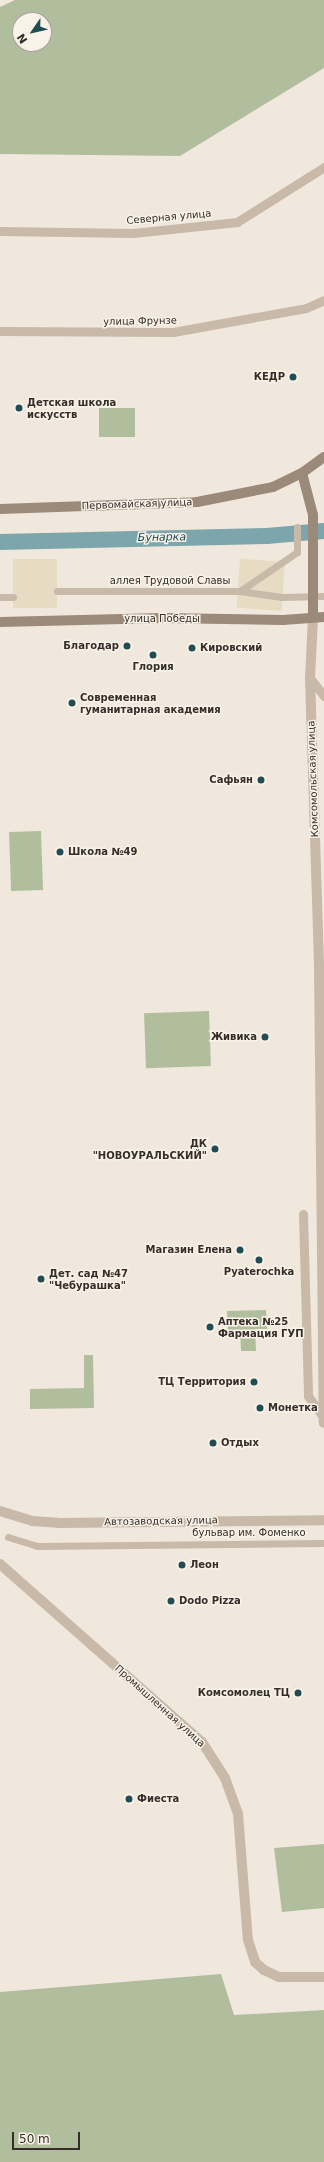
<!DOCTYPE html>
<html>
<head>
<meta charset="utf-8">
<style>
  body { margin:0 }
  #map { position:relative; width:324px; height:2162px; overflow:hidden; background:#f0e8dc; font-family:"DejaVu Sans",sans-serif }
  div>[style] { position:absolute }
  [style*='--x'] { left:calc(var(--x)*1px); top:calc(var(--y)*1px); width:calc(var(--w)*1px); rotate:calc(var(--a)*1deg) }
  .green>* { inset:0; background:#b1be9d; transform-origin:0 0 }
  .plaza>* { inset:0; background:#e7dbc4; transform-origin:0 0 }
  .river>* { height:16px; margin:-8px; padding:0 8px; transform-origin:8px; border-radius:8px; background:#7da6ac }
  .pedestrian>* { height:7px; margin:-3.5px; padding:0 3.5px; transform-origin:3.5px; border-radius:3.5px; background:#c8b9a9 }
  .minor>* { height:9px; margin:-4.5px; padding:0 4.5px; transform-origin:4.5px; border-radius:4.5px; background:#c8b9a9 }
  .tertiary>* { height:10px; margin:-5px; padding:0 5px; transform-origin:5px; border-radius:5px; background:#c8b9a9 }
  .secondary>* { height:10px; margin:-5px; padding:0 5px; transform-origin:5px; border-radius:5px; background:#9b897a }
  .dots>* { width:11px; height:11px; translate:-50% -50%; box-sizing:border-box; border:2px solid #f8f2e8; border-radius:50% }
  span { translate:-50% -50%; white-space:nowrap; text-align:center; line-height:1.15; -webkit-text-stroke:3px #f8f2e8; paint-order:stroke }
  .street-label { font-size:10px; color:#352d28 }
  .poi-label { font-size:10px; color:#352d28; font-weight:700 }
  .right { translate:-100% -50%; text-align:right }
  .left { translate:0 -50%; text-align:left }
  .water-label { font-size:11px; color:#204d54; font-style:italic }
  .north { position:absolute; left:12px; top:12px; width:40px; height:40px; box-sizing:border-box; background:#f8f2e8; border:1px solid #aaa39b; border-radius:50%; rotate:236deg; font-size:11px; font-weight:700; line-height:16px; text-align:center; color:#352d28 }
  .north::after { content:''; display:block; margin:auto; width:14px; height:18px; background:#204d54; clip-path:polygon(50% 0,100% 100%,50% 72%,0 100%) }
  .scale { position:absolute; left:12px; top:2132px; width:68px; height:18px; box-sizing:border-box; border:2px solid #352d28; border-top:0; padding-left:5px; font-size:12px; line-height:14px; white-space:nowrap; color:#352d28; -webkit-text-stroke:3px #f8f2e8; paint-order:stroke }
</style>
</head>
<body>
<div id="map">
  <div class="green">
    <i style="clip-path:polygon(evenodd,15px 0,324px 0,324px 68px,180px 156px,0 154px,0 7px,15px 0,20px 20px,44px 20px,44px 44px,20px 44px,20px 20px)"></i>
    <i style="left:99px;top:408px;width:36px;height:29px"></i>
    <i style="left:41px;top:831px;width:59px;height:32px;rotate:88deg"></i>
    <i style="left:209px;top:1011px;width:55px;height:65px;rotate:88deg"></i>
    <i style="clip-path:polygon(266px 1310px,267px 1329px,255px 1329px,256px 1351px,241px 1351px,240px 1330px,228px 1330px,227px 1311px)"></i>
    <i style="clip-path:polygon(84px 1355px,93px 1355px,94px 1408px,30px 1409px,30px 1389px,84px 1388px)"></i>
    <i style="clip-path:polygon(324px 1844px,324px 1908px,282px 1912px,274px 1848px)"></i>
    <i style="clip-path:polygon(221px 1974px,234px 2015px,324px 2010px,324px 2162px,0 2162px,0 1992px)"></i>
  </div>
  <div class="plaza">
    <i style="left:13px;top:559px;width:44px;height:49px"></i>
    <i style="left:285px;top:562px;width:49px;height:45px;rotate:94deg"></i>
  </div>
  <div class="river">
    <i style="--x:0;--y:542;--w:267;--a:-1.3"></i>
    <i style="--x:267;--y:536;--w:57;--a:-5"></i>
  </div>
  <div class="pedestrian">
    <i style="--x:57;--y:591;--w:183;--a:0"></i>
    <i style="--x:240;--y:591;--w:42;--a:8.1"></i>
    <i style="--x:282;--y:597;--w:42;--a:-1.4"></i>
    <i style="--x:240;--y:591;--w:69;--a:-34.4"></i>
    <i style="--x:297;--y:552;--w:25;--a:-90"></i>
    <i style="--x:0;--y:597;--w:13;--a:0"></i>
    <i style="--x:8;--y:1537;--w:30;--a:17"></i>
    <i style="--x:37;--y:1546;--w:287;--a:-0.6"></i>
  </div>
  <div class="minor">
    <i style="--x:0;--y:231;--w:133;--a:0.9"></i>
    <i style="--x:133;--y:233;--w:105;--a:-6"></i>
    <i style="--x:237;--y:222;--w:103;--a:-32.3"></i>
    <i style="--x:0;--y:331;--w:173;--a:0.3"></i>
    <i style="--x:173;--y:332;--w:135;--a:-10.2"></i>
    <i style="--x:306;--y:308;--w:20;--a:-24"></i>
    <i style="--x:310;--y:678;--w:23;--a:52"></i>
    <i style="--x:303;--y:1214;--w:182;--a:88.4"></i>
    <i style="--x:308;--y:1396;--w:27;--a:54"></i>
  </div>
  <div class="tertiary">
    <i style="--x:313;--y:617;--w:61;--a:92.8"></i>
    <i style="--x:310;--y:678;--w:287;--a:88.2"></i>
    <i style="--x:319;--y:965;--w:458;--a:89.4"></i>
    <i style="--x:0;--y:1511;--w:34;--a:17"></i>
    <i style="--x:32;--y:1521;--w:26;--a:4"></i>
    <i style="--x:58;--y:1523;--w:266;--a:-0.6"></i>
    <i style="--x:0;--y:1564;--w:269;--a:41.4"></i>
    <i style="--x:202;--y:1742;--w:43;--a:57.4"></i>
    <i style="--x:225;--y:1778;--w:38;--a:70"></i>
    <i style="--x:238;--y:1814;--w:126;--a:85.5"></i>
    <i style="--x:248;--y:1940;--w:23;--a:72"></i>
    <i style="--x:255;--y:1962;--w:12;--a:42"></i>
    <i style="--x:264;--y:1970;--w:17;--a:25"></i>
    <i style="--x:279;--y:1977;--w:45;--a:0"></i>
  </div>
  <div class="secondary">
    <i style="--x:302;--y:473;--w:43;--a:75.3"></i>
    <i style="--x:313;--y:515;--w:102;--a:90"></i>
    <i style="--x:0;--y:509;--w:197;--a:-2"></i>
    <i style="--x:197;--y:502;--w:77;--a:-11.2"></i>
    <i style="--x:273;--y:487;--w:32;--a:-26"></i>
    <i style="--x:302;--y:473;--w:27;--a:-36"></i>
    <i style="--x:0;--y:622;--w:163;--a:-1.4"></i>
    <i style="--x:163;--y:618;--w:120;--a:1"></i>
    <i style="--x:283;--y:620;--w:41;--a:-4.2"></i>
  </div>
  <div class="dots">
    <i style="left:293px;top:377px;background:#204d54"></i>
    <i style="left:19px;top:408px;background:#204d54"></i>
    <i style="left:127px;top:646px;background:#204d54"></i>
    <i style="left:192px;top:648px;background:#204d54"></i>
    <i style="left:153px;top:655px;background:#204d54"></i>
    <i style="left:72px;top:703px;background:#204d54"></i>
    <i style="left:261px;top:780px;background:#204d54"></i>
    <i style="left:60px;top:852px;background:#204d54"></i>
    <i style="left:265px;top:1037px;background:#204d54"></i>
    <i style="left:215px;top:1149px;background:#204d54"></i>
    <i style="left:240px;top:1250px;background:#204d54"></i>
    <i style="left:259px;top:1260px;background:#204d54"></i>
    <i style="left:41px;top:1279px;background:#204d54"></i>
    <i style="left:210px;top:1327px;background:#204d54"></i>
    <i style="left:254px;top:1382px;background:#204d54"></i>
    <i style="left:260px;top:1408px;background:#204d54"></i>
    <i style="left:213px;top:1443px;background:#204d54"></i>
    <i style="left:182px;top:1565px;background:#204d54"></i>
    <i style="left:171px;top:1601px;background:#204d54"></i>
    <i style="left:298px;top:1693px;background:#204d54"></i>
    <i style="left:129px;top:1799px;background:#204d54"></i>
  </div>
  <div class="street-label">
    <span style="left:169px;top:217px;rotate:-5deg">Северная улица</span>
    <span style="left:140px;top:321px;rotate:-1deg">улица Фрунзе</span>
    <span style="left:137px;top:504px;rotate:-2deg">Первомайская улица</span>
    <span style="left:170px;top:581px">аллея Трудовой Славы</span>
    <span style="left:162px;top:619px">улица Победы</span>
    <span style="left:313px;top:779px;rotate:-92deg">Комсомольская улица</span>
    <span style="left:161px;top:1521px;rotate:-1deg">Автозаводская улица</span>
    <span style="left:249px;top:1533px">бульвар им. Фоменко</span>
    <span style="left:160px;top:1706px;rotate:42deg">Промышленная улица</span>
  </div>
  <div class="poi-label">
    <span class="right" style="left:285px;top:377px">КЕДР</span>
    <span class="left" style="left:27px;top:408px">Детская школа<br>искусств</span>
    <span class="right" style="left:119px;top:646px">Благодар</span>
    <span class="left" style="left:200px;top:648px">Кировский</span>
    <span style="left:153px;top:667px">Глория</span>
    <span class="left" style="left:80px;top:703px">Современная<br>гуманитарная академия</span>
    <span class="right" style="left:253px;top:780px">Сафьян</span>
    <span class="left" style="left:68px;top:852px">Школа №49</span>
    <span class="right" style="left:257px;top:1037px">Живика</span>
    <span class="right" style="left:207px;top:1149px">ДК<br>"НОВОУРАЛЬСКИЙ"</span>
    <span class="right" style="left:232px;top:1250px">Магазин Елена</span>
    <span style="left:259px;top:1272px">Pyaterochka</span>
    <span class="left" style="left:49px;top:1279px">Дет. сад №47<br>"Чебурашка"</span>
    <span class="left" style="left:218px;top:1327px">Аптека №25<br>Фармация ГУП</span>
    <span class="right" style="left:246px;top:1382px">ТЦ Территория</span>
    <span class="left" style="left:268px;top:1408px">Монетка</span>
    <span class="left" style="left:221px;top:1443px">Отдых</span>
    <span class="left" style="left:190px;top:1565px">Леон</span>
    <span class="left" style="left:179px;top:1601px">Dodo Pizza</span>
    <span class="right" style="left:290px;top:1693px">Комсомолец ТЦ</span>
    <span class="left" style="left:137px;top:1799px">Фиеста</span>
  </div>
  <div class="water-label">
    <span style="left:162px;top:538px;rotate:-1deg">Бунарка</span>
  </div>
  <div class="north">N</div>
  <div class="scale">50 m</div>
</div>
</body>
</html>
